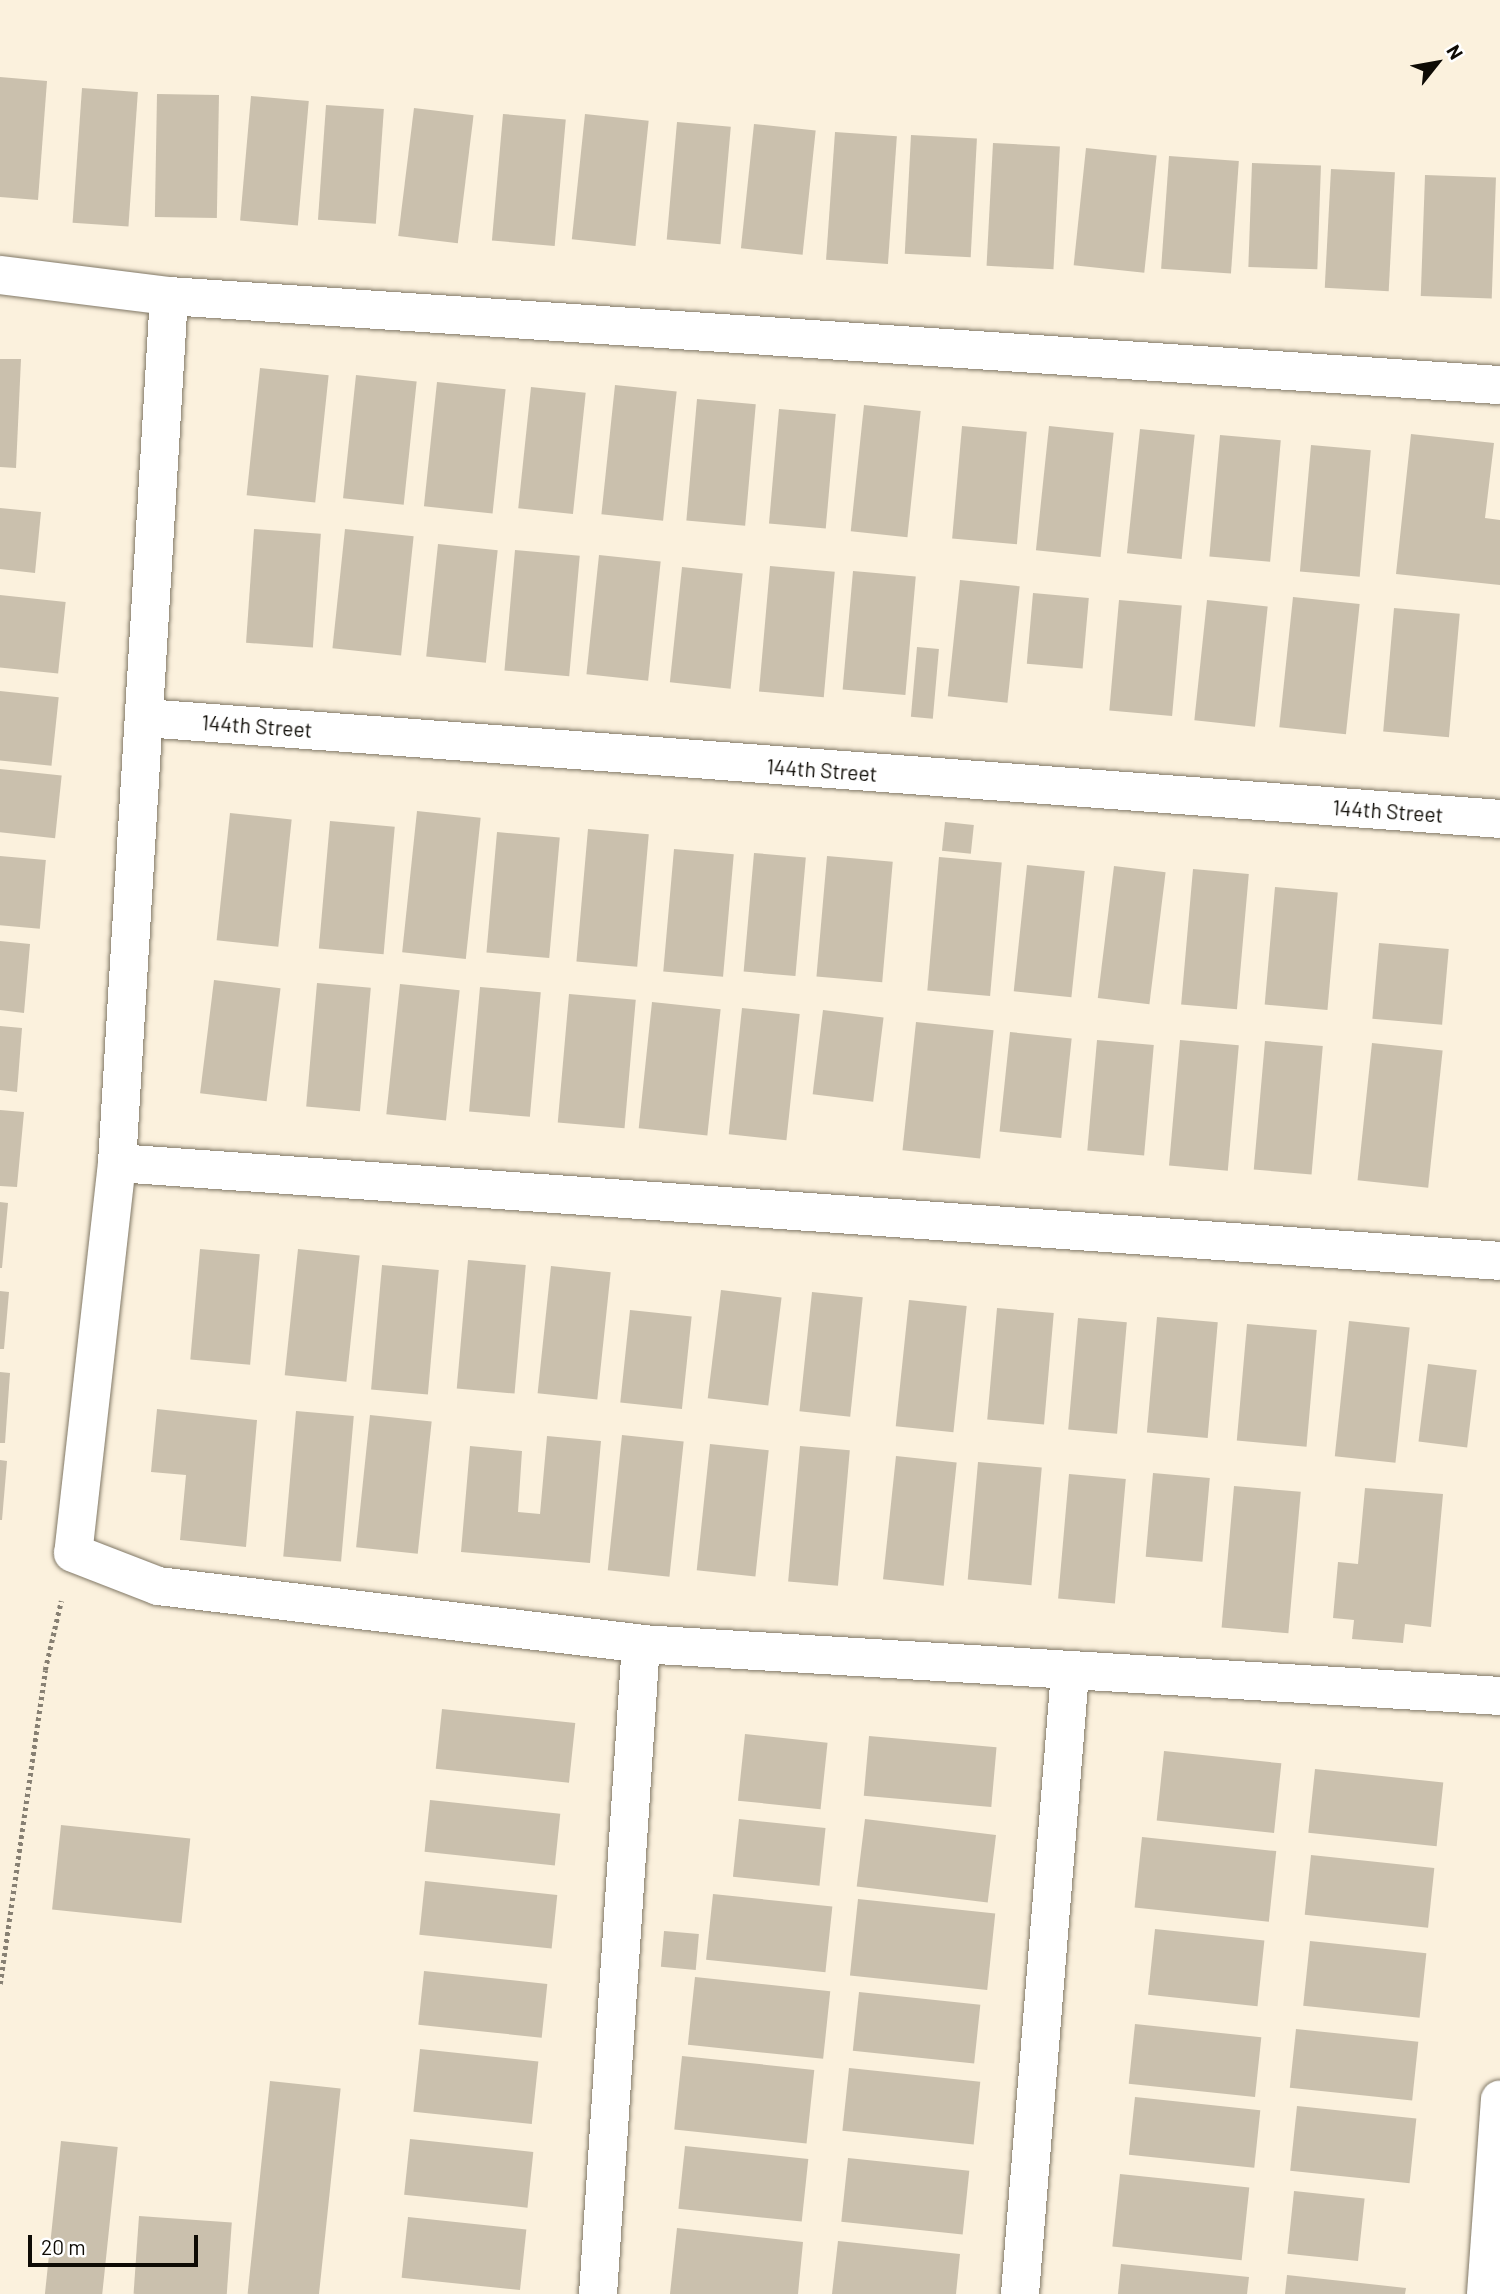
<!DOCTYPE html>
<html>
<head>
<meta charset="utf-8">
<style>
  body { margin:0 }
  #map { position:relative; width:1500px; height:2294px; overflow:hidden; background:#fbf1dd; font-family:Barlow,sans-serif }
  div>[style] { position:absolute }
  [style*='--x'] { left:calc(var(--x)*1px); top:calc(var(--y)*1px); width:calc(var(--w)*1px); rotate:calc(var(--a)*1deg) }
  .building>* { inset:0; background:#cac0ad; transform-origin:0 0 }
  .path>* { height:4.5px; margin-top:-2.25px; transform-origin:0; background:repeating-linear-gradient(90deg,#878073 0 3.5px,transparent 0 7px) }
  .roads { filter:drop-shadow(0 0 2px #817866) drop-shadow(0 0 2px #817866) }
  .minor>* { height:38px; margin:-19px; padding:0 19px; transform-origin:19px; border-radius:19px; background:#fff }
  span { translate:-50% -50%; white-space:nowrap; text-align:center; line-height:1.15; -webkit-text-stroke:7px #fff; paint-order:stroke }
  .street-label { font-size:21px; color:#0e0b05 }
  .north { position:absolute; left:1402px; top:28px; width:70px; height:70px; -webkit-text-stroke:5px #fff; paint-order:stroke; rotate:59deg; font-size:19px; font-weight:700; line-height:28px; text-align:center; color:#0e0b05 }
  .north::after { content:''; display:block; margin:auto; width:24px; height:32px; background:#0e0b05; clip-path:polygon(50% 0,100% 100%,50% 72%,0 100%) }
  .scale { position:absolute; left:28px; top:2235px; width:170px; height:32px; box-sizing:border-box; border:4px solid #0e0b05; border-top:0; padding-left:9px; font-size:21px; line-height:24px; white-space:nowrap; color:#0e0b05; -webkit-text-stroke:5px #fff; paint-order:stroke }
</style>
</head>
<body>
<div id="map">
  <div class="building">
    <i style="clip-path:polygon(0 77px,47px 81px,38px 200px,0 197px)"></i>
    <i style="left:82px;top:88px;width:56px;height:135px;rotate:4deg"></i>
    <i style="left:157px;top:94px;width:62px;height:123px;rotate:1deg"></i>
    <i style="left:251px;top:96px;width:58px;height:125px;rotate:5deg"></i>
    <i style="left:326px;top:105px;width:58px;height:115px;rotate:4deg"></i>
    <i style="left:414px;top:108px;width:60px;height:129px;rotate:7deg"></i>
    <i style="left:503px;top:114px;width:63px;height:127px;rotate:5deg"></i>
    <i style="left:585px;top:114px;width:64px;height:126px;rotate:6deg"></i>
    <i style="left:677px;top:122px;width:54px;height:118px;rotate:5deg"></i>
    <i style="left:754px;top:124px;width:62px;height:125px;rotate:6deg"></i>
    <i style="left:835px;top:132px;width:62px;height:128px;rotate:4deg"></i>
    <i style="left:911px;top:135px;width:66px;height:119px;rotate:3deg"></i>
    <i style="left:993px;top:143px;width:67px;height:123px;rotate:3deg"></i>
    <i style="left:1086px;top:148px;width:71px;height:118px;rotate:6deg"></i>
    <i style="left:1169px;top:156px;width:70px;height:113px;rotate:4deg"></i>
    <i style="left:1252px;top:163px;width:69px;height:104px;rotate:2deg"></i>
    <i style="left:1331px;top:169px;width:64px;height:119px;rotate:3deg"></i>
    <i style="left:1425px;top:175px;width:71px;height:121px;rotate:2deg"></i>
    <i style="clip-path:polygon(0 359px,21px 359px,16px 468px,0 467px)"></i>
    <i style="left:260px;top:368px;width:69px;height:128px;rotate:6deg"></i>
    <i style="left:356px;top:375px;width:61px;height:124px;rotate:6deg"></i>
    <i style="left:437px;top:382px;width:69px;height:125px;rotate:6deg"></i>
    <i style="left:615px;top:385px;width:62px;height:130px;rotate:6deg"></i>
    <i style="left:531px;top:387px;width:55px;height:122px;rotate:6deg"></i>
    <i style="left:697px;top:399px;width:59px;height:122px;rotate:5deg"></i>
    <i style="left:864px;top:405px;width:57px;height:127px;rotate:6deg"></i>
    <i style="left:779px;top:409px;width:57px;height:115px;rotate:5deg"></i>
    <i style="left:962px;top:426px;width:65px;height:113px;rotate:5deg"></i>
    <i style="left:1049px;top:426px;width:65px;height:125px;rotate:6deg"></i>
    <i style="left:1140px;top:429px;width:55px;height:125px;rotate:6deg"></i>
    <i style="clip-path:polygon(1411px 434px,1494px 443px,1485px 518px,1500px 520px,1500px 585px,1396px 574px)"></i>
    <i style="left:1220px;top:435px;width:61px;height:122px;rotate:5deg"></i>
    <i style="left:1311px;top:445px;width:60px;height:127px;rotate:5deg"></i>
    <i style="clip-path:polygon(0 508px,41px 512px,35px 573px,0 569px)"></i>
    <i style="left:254px;top:529px;width:67px;height:114px;rotate:4deg"></i>
    <i style="left:345px;top:529px;width:69px;height:120px;rotate:6deg"></i>
    <i style="left:438px;top:544px;width:60px;height:113px;rotate:6deg"></i>
    <i style="left:515px;top:550px;width:65px;height:121px;rotate:5deg"></i>
    <i style="left:599px;top:555px;width:62px;height:120px;rotate:6deg"></i>
    <i style="left:770px;top:566px;width:65px;height:126px;rotate:5deg"></i>
    <i style="left:682px;top:567px;width:61px;height:116px;rotate:6deg"></i>
    <i style="left:853px;top:571px;width:63px;height:119px;rotate:5deg"></i>
    <i style="left:960px;top:580px;width:60px;height:117px;rotate:6deg"></i>
    <i style="left:1033px;top:593px;width:56px;height:71px;rotate:5deg"></i>
    <i style="left:0;top:595px;width:66px;height:72px;rotate:6deg"></i>
    <i style="left:1293px;top:597px;width:67px;height:131px;rotate:6deg"></i>
    <i style="left:1119px;top:600px;width:63px;height:111px;rotate:5deg"></i>
    <i style="left:1207px;top:600px;width:61px;height:121px;rotate:6deg"></i>
    <i style="left:1394px;top:608px;width:66px;height:124px;rotate:5deg"></i>
    <i style="left:917px;top:647px;width:22px;height:70px;rotate:5deg"></i>
    <i style="left:0;top:691px;width:59px;height:69px;rotate:6deg"></i>
    <i style="left:0;top:769px;width:62px;height:63px;rotate:6deg"></i>
    <i style="left:417px;top:811px;width:64px;height:142px;rotate:6deg"></i>
    <i style="left:230px;top:813px;width:62px;height:128px;rotate:6deg"></i>
    <i style="left:330px;top:821px;width:65px;height:128px;rotate:5deg"></i>
    <i style="left:945px;top:822px;width:29px;height:29px;rotate:6deg"></i>
    <i style="left:588px;top:829px;width:61px;height:133px;rotate:5deg"></i>
    <i style="left:497px;top:832px;width:63px;height:121px;rotate:5deg"></i>
    <i style="left:674px;top:849px;width:60px;height:123px;rotate:5deg"></i>
    <i style="left:754px;top:853px;width:52px;height:119px;rotate:5deg"></i>
    <i style="left:0;top:856px;width:46px;height:69px;rotate:5deg"></i>
    <i style="left:827px;top:856px;width:66px;height:121px;rotate:5deg"></i>
    <i style="left:939px;top:857px;width:63px;height:134px;rotate:5deg"></i>
    <i style="left:1027px;top:865px;width:58px;height:127px;rotate:6deg"></i>
    <i style="left:1114px;top:866px;width:52px;height:133px;rotate:7deg"></i>
    <i style="left:1193px;top:869px;width:56px;height:136px;rotate:5deg"></i>
    <i style="left:1275px;top:887px;width:63px;height:118px;rotate:5deg"></i>
    <i style="clip-path:polygon(0 941px,30px 944px,24px 1013px,0 1010px)"></i>
    <i style="left:1379px;top:943px;width:70px;height:76px;rotate:5deg"></i>
    <i style="left:214px;top:980px;width:67px;height:114px;rotate:7deg"></i>
    <i style="left:317px;top:983px;width:54px;height:124px;rotate:5deg"></i>
    <i style="left:400px;top:984px;width:60px;height:131px;rotate:6deg"></i>
    <i style="left:480px;top:987px;width:61px;height:125px;rotate:5deg"></i>
    <i style="left:569px;top:994px;width:67px;height:129px;rotate:5deg"></i>
    <i style="left:652px;top:1002px;width:69px;height:127px;rotate:6deg"></i>
    <i style="left:742px;top:1008px;width:58px;height:127px;rotate:6deg"></i>
    <i style="left:823px;top:1010px;width:61px;height:85px;rotate:7deg"></i>
    <i style="left:916px;top:1022px;width:78px;height:129px;rotate:6deg"></i>
    <i style="clip-path:polygon(0 1026px,22px 1028px,17px 1092px,0 1090px)"></i>
    <i style="left:1010px;top:1032px;width:62px;height:100px;rotate:6deg"></i>
    <i style="left:1097px;top:1040px;width:57px;height:111px;rotate:5deg"></i>
    <i style="left:1180px;top:1040px;width:59px;height:126px;rotate:5deg"></i>
    <i style="left:1265px;top:1041px;width:58px;height:129px;rotate:5deg"></i>
    <i style="left:1372px;top:1043px;width:71px;height:138px;rotate:6deg"></i>
    <i style="clip-path:polygon(0 1110px,24px 1112px,17px 1187px,0 1186px)"></i>
    <i style="clip-path:polygon(0 1202px,8px 1203px,2px 1268px,0 1268px)"></i>
    <i style="left:200px;top:1249px;width:60px;height:111px;rotate:5deg"></i>
    <i style="left:298px;top:1249px;width:62px;height:127px;rotate:6deg"></i>
    <i style="left:468px;top:1260px;width:58px;height:129px;rotate:5deg"></i>
    <i style="left:382px;top:1265px;width:57px;height:125px;rotate:5deg"></i>
    <i style="left:551px;top:1266px;width:60px;height:128px;rotate:6deg"></i>
    <i style="left:721px;top:1290px;width:61px;height:109px;rotate:7deg"></i>
    <i style="clip-path:polygon(0 1291px,9px 1292px,4px 1349px,0 1349px)"></i>
    <i style="left:812px;top:1292px;width:51px;height:120px;rotate:6deg"></i>
    <i style="left:909px;top:1300px;width:58px;height:127px;rotate:6deg"></i>
    <i style="left:997px;top:1308px;width:57px;height:112px;rotate:5deg"></i>
    <i style="left:630px;top:1310px;width:62px;height:93px;rotate:6deg"></i>
    <i style="left:1157px;top:1317px;width:61px;height:116px;rotate:5deg"></i>
    <i style="left:1078px;top:1318px;width:49px;height:112px;rotate:5deg"></i>
    <i style="left:1349px;top:1321px;width:61px;height:136px;rotate:6deg"></i>
    <i style="left:1247px;top:1324px;width:70px;height:117px;rotate:5deg"></i>
    <i style="left:1428px;top:1364px;width:49px;height:78px;rotate:7deg"></i>
    <i style="clip-path:polygon(0 1372px,10px 1373px,5px 1443px,0 1443px)"></i>
    <i style="clip-path:polygon(157px 1409px,257px 1420px,246px 1547px,180px 1540px,186px 1475px,151px 1472px)"></i>
    <i style="left:296px;top:1411px;width:58px;height:146px;rotate:5deg"></i>
    <i style="left:370px;top:1415px;width:62px;height:133px;rotate:6deg"></i>
    <i style="left:622px;top:1435px;width:62px;height:136px;rotate:6deg"></i>
    <i style="clip-path:polygon(547px 1436px,601px 1441px,590px 1563px,461px 1552px,470px 1446px,522px 1451px,518px 1512px,540px 1514px)"></i>
    <i style="left:710px;top:1444px;width:59px;height:127px;rotate:6deg"></i>
    <i style="left:800px;top:1446px;width:50px;height:136px;rotate:5deg"></i>
    <i style="left:896px;top:1456px;width:61px;height:124px;rotate:6deg"></i>
    <i style="clip-path:polygon(0 1460px,7px 1461px,2px 1520px,0 1520px)"></i>
    <i style="left:978px;top:1462px;width:64px;height:118px;rotate:5deg"></i>
    <i style="left:1153px;top:1473px;width:57px;height:84px;rotate:5deg"></i>
    <i style="left:1069px;top:1474px;width:57px;height:125px;rotate:5deg"></i>
    <i style="left:1234px;top:1486px;width:67px;height:142px;rotate:5deg"></i>
    <i style="clip-path:polygon(1365px 1488px,1443px 1494px,1431px 1627px,1405px 1624px,1403px 1643px,1352px 1639px,1354px 1620px,1333px 1618px,1338px 1562px,1358px 1564px)"></i>
    <i style="left:442px;top:1709px;width:134px;height:60px;rotate:6deg"></i>
    <i style="left:745px;top:1734px;width:83px;height:67px;rotate:6deg"></i>
    <i style="left:869px;top:1736px;width:128px;height:60px;rotate:5deg"></i>
    <i style="left:1164px;top:1751px;width:118px;height:70px;rotate:6deg"></i>
    <i style="left:1315px;top:1769px;width:129px;height:64px;rotate:6deg"></i>
    <i style="left:430px;top:1800px;width:131px;height:52px;rotate:6deg"></i>
    <i style="left:739px;top:1819px;width:87px;height:58px;rotate:6deg"></i>
    <i style="left:865px;top:1819px;width:132px;height:68px;rotate:7deg"></i>
    <i style="left:61px;top:1825px;width:130px;height:85px;rotate:6deg"></i>
    <i style="left:1142px;top:1837px;width:135px;height:71px;rotate:6deg"></i>
    <i style="left:1311px;top:1855px;width:124px;height:60px;rotate:6deg"></i>
    <i style="left:425px;top:1881px;width:133px;height:54px;rotate:6deg"></i>
    <i style="left:713px;top:1894px;width:120px;height:66px;rotate:6deg"></i>
    <i style="left:858px;top:1899px;width:138px;height:77px;rotate:6deg"></i>
    <i style="left:1155px;top:1929px;width:110px;height:66px;rotate:6deg"></i>
    <i style="left:664px;top:1931px;width:35px;height:36px;rotate:5deg"></i>
    <i style="left:1310px;top:1941px;width:117px;height:65px;rotate:6deg"></i>
    <i style="left:424px;top:1971px;width:124px;height:54px;rotate:6deg"></i>
    <i style="left:695px;top:1977px;width:136px;height:68px;rotate:6deg"></i>
    <i style="left:859px;top:1992px;width:122px;height:59px;rotate:6deg"></i>
    <i style="left:1135px;top:2024px;width:127px;height:60px;rotate:6deg"></i>
    <i style="left:1296px;top:2029px;width:123px;height:59px;rotate:6deg"></i>
    <i style="left:420px;top:2049px;width:119px;height:63px;rotate:6deg"></i>
    <i style="left:682px;top:2056px;width:133px;height:74px;rotate:6deg"></i>
    <i style="left:849px;top:2068px;width:132px;height:63px;rotate:6deg"></i>
    <i style="left:270px;top:2081px;width:71px;height:214px;rotate:6deg"></i>
    <i style="left:1135px;top:2097px;width:126px;height:58px;rotate:6deg"></i>
    <i style="left:1297px;top:2106px;width:120px;height:65px;rotate:6deg"></i>
    <i style="left:410px;top:2139px;width:124px;height:56px;rotate:6deg"></i>
    <i style="left:61px;top:2141px;width:57px;height:154px;rotate:6deg"></i>
    <i style="left:685px;top:2146px;width:124px;height:63px;rotate:6deg"></i>
    <i style="left:848px;top:2158px;width:122px;height:64px;rotate:6deg"></i>
    <i style="left:1120px;top:2174px;width:130px;height:73px;rotate:6deg"></i>
    <i style="left:1294px;top:2191px;width:71px;height:63px;rotate:6deg"></i>
    <i style="left:139px;top:2216px;width:93px;height:78px;rotate:4deg"></i>
    <i style="left:408px;top:2217px;width:119px;height:61px;rotate:6deg"></i>
    <i style="clip-path:polygon(677px 2228px,803px 2242px,798px 2294px,670px 2294px)"></i>
    <i style="clip-path:polygon(838px 2241px,960px 2254px,956px 2294px,832px 2294px)"></i>
    <i style="clip-path:polygon(1121px 2264px,1249px 2277px,1247px 2294px,1118px 2294px)"></i>
    <i style="clip-path:polygon(1287px 2275px,1406px 2288px,1405px 2294px,1285px 2294px)"></i>
  </div>
  <div class="path">
    <i style="--x:0;--y:1984;--w:317;--a:-81.8"></i>
    <i style="--x:45;--y:1670;--w:71;--a:-76.9"></i>
  </div>
  <div class="roads">
    <div class="minor">
      <i style="--x:0;--y:275;--w:170;--a:7.1"></i>
      <i style="--x:169;--y:296;--w:1334;--a:3.83"></i>
      <i style="--x:169;--y:296;--w:869;--a:93.43"></i>
      <i style="--x:117;--y:1163;--w:392;--a:96.4"></i>
      <i style="--x:73;--y:1553;--w:91;--a:21.2"></i>
      <i style="--x:158;--y:1586;--w:486;--a:6.8"></i>
      <i style="--x:641;--y:1644;--w:861;--a:3.46"></i>
      <i style="--x:145;--y:718;--w:1359;--a:4.26"></i>
      <i style="--x:117;--y:1163;--w:1386;--a:4.05"></i>
      <i style="--x:598;--y:2294;--w:651;--a:-86.22"></i>
      <i style="--x:1020;--y:2294;--w:623;--a:-85.4"></i>
      <i style="--x:1486;--y:2294;--w:195;--a:-85.9"></i>
    </div>
  </div>
  <div class="street-label">
    <span style="left:257px;top:726px;rotate:4deg">144th Street</span>
    <span style="left:822px;top:770px;rotate:4deg">144th Street</span>
    <span style="left:1388px;top:811px;rotate:4deg">144th Street</span>
  </div>
  <div class="north">N</div>
  <div class="scale">20 m</div>
</div>
</body>
</html>
